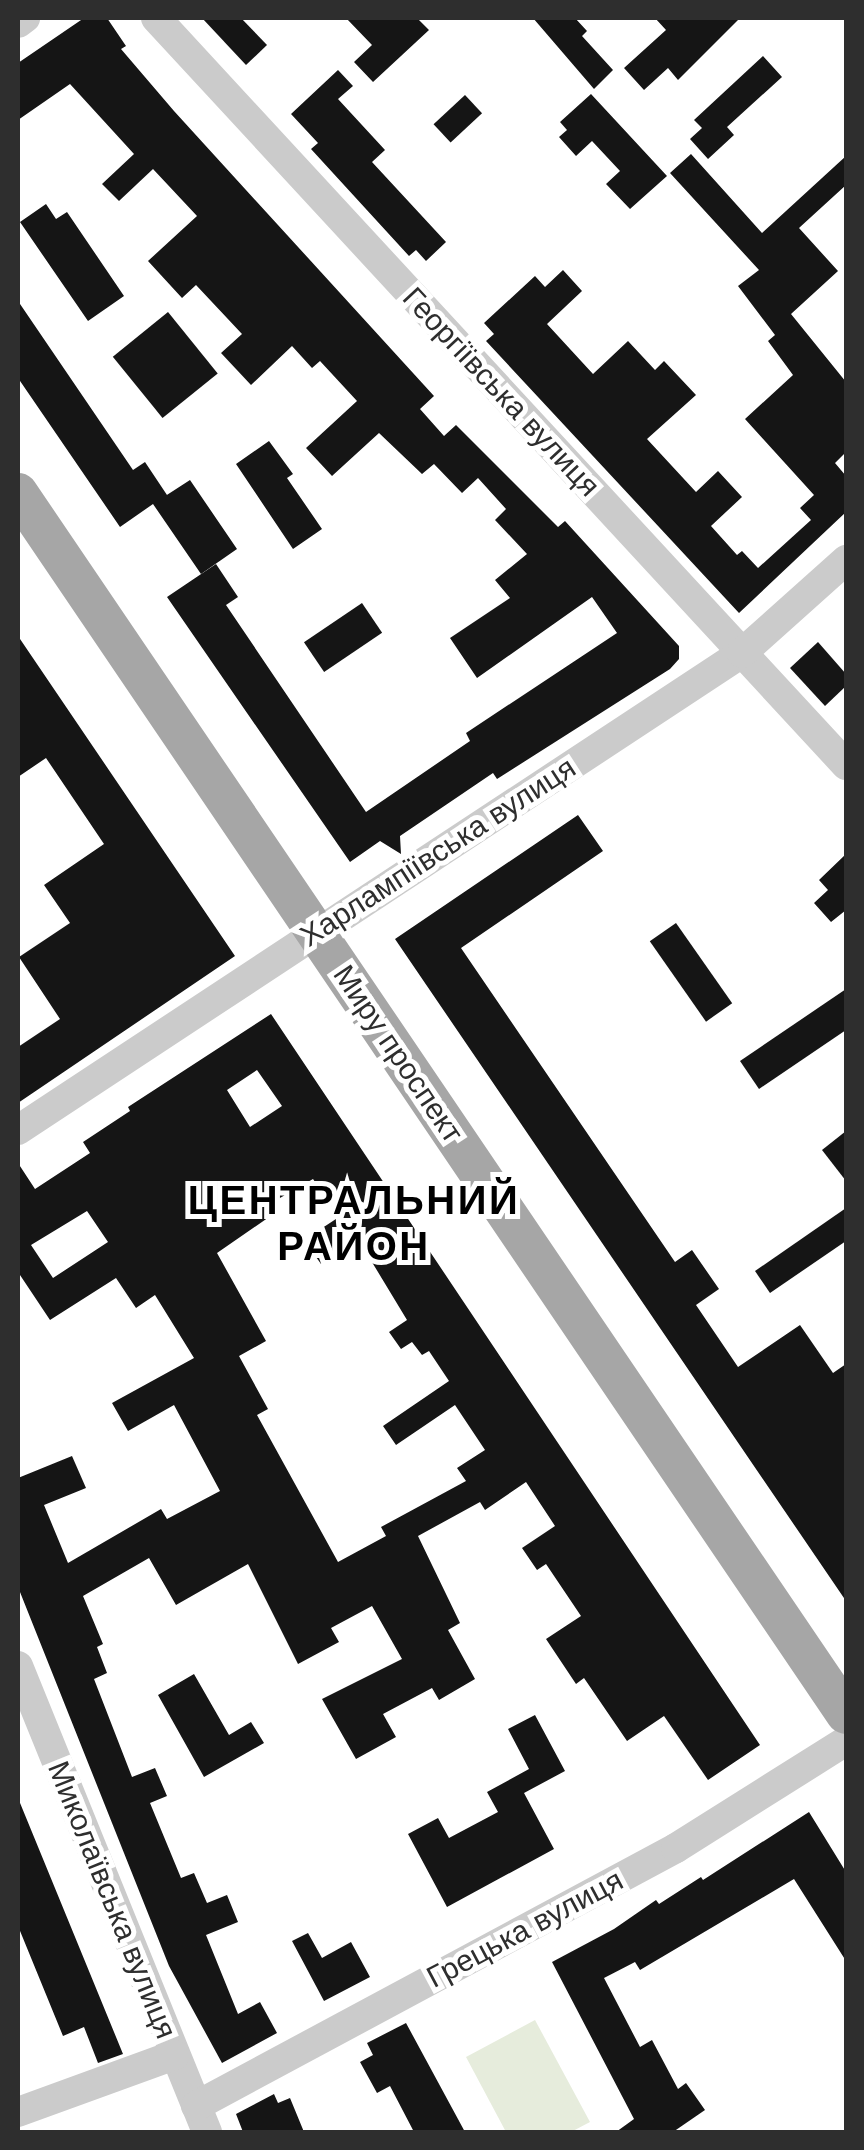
<!DOCTYPE html>
<html>
<head>
<meta charset="utf-8">
<style>
  body { margin:0 }
  #map { position:relative; width:864px; height:2150px; overflow:hidden; background:#fff; font-family:Arial,sans-serif }
  div>[style] { position:absolute }
  [style*='--x'] { left:calc(var(--x)*1px); top:calc(var(--y)*1px); width:calc(var(--w)*1px); rotate:calc(var(--a)*1deg) }
  .green>* { inset:0; background:#e6ecdc }
  .building>* { inset:0; background:#151515; transform-origin:0 0 }
  .minor>* { height:30px; margin:-15px; padding:0 15px; transform-origin:15px; border-radius:15px; background:#cbcbcb }
  .major>* { height:40px; margin:-20px; padding:0 20px; transform-origin:20px; border-radius:20px; background:#a6a6a6 }
  span { translate:-50% -50%; white-space:nowrap; text-align:center; line-height:1.15; -webkit-text-stroke:10px #fff; paint-order:stroke }
  .street-label { font-size:30px; color:#2e2e2e }
  .district-label { font-size:40px; color:#000; font-weight:700; letter-spacing:2.5px }
  .frame { position:absolute; inset:0; border:20px solid #2e2e2e; pointer-events:none }
</style>
</head>
<body>
<div id="map">
  <div class="green">
    <i style="clip-path:polygon(535px 2020px,590px 2122px,571px 2132px,506px 2132px,466px 2057px)"></i>
  </div>
  <div class="building">
    <i style="clip-path:polygon(84px 18px,107px 18px,126px 46px,121px 49px,174px 111px,434px 396px,420px 409px,444px 436px,456px 425px,558px 527px,565px 521px,679px 646px,679px 659px,670px 669px,497px 779px,493px 773px,400px 836px,401px 854px,380px 841px,350px 862px,167px 597px,216px 564px,238px 597px,226px 605px,366px 812px,470px 741px,466px 733px,617px 633px,592px 597px,477px 678px,450px 638px,510px 598px,495px 580px,527px 554px,495px 520px,506px 509px,478px 478px,462px 493px,434px 464px,422px 474px,379px 433px,332px 476px,306px 448px,357px 401px,320px 361px,312px 368px,292px 346px,251px 385px,221px 353px,242px 334px,196px 285px,182px 298px,148px 261px,197px 216px,153px 169px,119px 201px,102px 184px,134px 154px,70px 84px,18px 120px,18px 63px)"></i>
    <i style="clip-path:polygon(202px 18px,241px 18px,267px 45px,246px 65px)"></i>
    <i style="clip-path:polygon(346px 18px,417px 18px,429px 30px,373px 82px,354px 62px,372px 45px)"></i>
    <i style="clip-path:polygon(533px 18px,575px 18px,587px 31px,582px 36px,613px 70px,594px 89px)"></i>
    <i style="clip-path:polygon(655px 18px,740px 18px,678px 80px,668px 68px,644px 90px,624px 68px,666px 30px)"></i>
    <i style="clip-path:polygon(763px 56px,782px 77px,727px 127px,734px 135px,708px 159px,690px 139px,702px 128px,694px 120px)"></i>
    <i style="clip-path:polygon(338px 70px,353px 86px,338px 99px,385px 150px,372px 162px,446px 242px,426px 261px,416px 250px,409px 256px,311px 149px,318px 143px,291px 114px)"></i>
    <i style="clip-path:polygon(591px 94px,667px 176px,630px 209px,606px 184px,620px 171px,592px 141px,576px 156px,559px 137px,567px 130px,560px 122px)"></i>
    <i style="left:465px;top:95px;width:25px;height:43px;rotate:47deg"></i>
    <i style="clip-path:polygon(691px 154px,762px 233px,846px 156px,846px 185px,799px 228px,838px 271px,791px 314px,846px 382px,846px 452px,835px 463px,846px 476px,846px 512px,739px 613px,486px 341px,494px 334px,484px 323px,535px 276px,545px 287px,563px 270px,582px 291px,547px 324px,593px 374px,628px 341px,655px 370px,664px 361px,696px 395px,647px 439px,696px 492px,718px 471px,742px 497px,711px 526px,737px 555px,742px 551px,758px 568px,811px 520px,800px 508px,814px 495px,745px 419px,793px 375px,768px 341px,775px 335px,738px 286px,759px 270px,670px 173px)"></i>
    <i style="clip-path:polygon(46px 204px,56px 219px,67px 212px,124px 296px,88px 321px,20px 222px)"></i>
    <i style="clip-path:polygon(18px 301px,133px 470px,145px 462px,167px 495px,156px 502px,190px 480px,237px 549px,201px 574px,153px 504px,120px 527px,18px 378px)"></i>
    <i style="left:168px;top:312px;width:79px;height:71px;rotate:51deg"></i>
    <i style="clip-path:polygon(269px 441px,293px 474px,287px 478px,322px 529px,293px 549px,236px 464px)"></i>
    <i style="left:362px;top:603px;width:36px;height:70px;rotate:56deg"></i>
    <i style="clip-path:polygon(18px 636px,235px 956px,18px 1103px,18px 1047px,60px 1019px,19px 957px,70px 923px,44px 885px,104px 844px,46px 758px,18px 777px)"></i>
    <i style="clip-path:polygon(818px 642px,846px 674px,846px 686px,825px 706px,790px 668px)"></i>
    <i style="clip-path:polygon(578px 815px,603px 851px,461px 948px,675px 1262px,692px 1250px,719px 1289px,696px 1305px,738px 1367px,800px 1325px,833px 1373px,846px 1364px,846px 1601px,395px 939px)"></i>
    <i style="clip-path:polygon(846px 854px,846px 910px,831px 922px,814px 903px,828px 890px,819px 880px)"></i>
    <i style="left:676px;top:923px;width:98px;height:32px;rotate:55deg"></i>
    <i style="clip-path:polygon(846px 989px,846px 1030px,759px 1089px,740px 1061px)"></i>
    <i style="clip-path:polygon(evenodd,271px 1014px,760px 1745px,708px 1780px,664px 1716px,627px 1741px,584px 1678px,576px 1684px,546px 1639px,581px 1616px,546px 1564px,537px 1570px,522px 1548px,555px 1526px,526px 1482px,485px 1510px,480px 1502px,418px 1536px,460px 1623px,448px 1630px,475px 1679px,439px 1700px,432px 1688px,383px 1714px,396px 1737px,356px 1759px,322px 1699px,402px 1659px,372px 1606px,331px 1628px,339px 1642px,298px 1664px,248px 1564px,176px 1605px,149px 1558px,83px 1596px,103px 1644px,97px 1647px,107px 1673px,94px 1679px,132px 1777px,155px 1768px,167px 1796px,150px 1803px,181px 1878px,194px 1873px,207px 1903px,227px 1895px,238px 1922px,206px 1935px,238px 2014px,260px 2002px,277px 2033px,222px 2063px,169px 1966px,18px 1587px,18px 1478px,72px 1456px,86px 1488px,44px 1505px,68px 1563px,161px 1509px,167px 1519px,220px 1491px,174px 1405px,128px 1431px,112px 1403px,194px 1358px,155px 1295px,136px 1308px,116px 1278px,50px 1320px,18px 1272px,18px 1163px,35px 1189px,90px 1153px,83px 1142px,130px 1111px,128px 1107px,271px 1014px,257px 1070px,282px 1106px,250px 1127px,227px 1090px,257px 1070px,271px 1014px,313px 1179px,339px 1217px,304px 1240px,321px 1264px,358px 1239px,407px 1320px,389px 1332px,401px 1349px,412px 1342px,422px 1355px,429px 1351px,449px 1381px,383px 1426px,396px 1445px,455px 1405px,485px 1450px,457px 1468px,466px 1481px,381px 1527px,386px 1536px,338px 1562px,257px 1415px,268px 1409px,239px 1356px,266px 1341px,217px 1253px,272px 1215px,266px 1206px,313px 1179px,271px 1014px,87px 1211px,108px 1242px,53px 1278px,31px 1245px,87px 1211px)"></i>
    <i style="clip-path:polygon(846px 1131px,846px 1181px,822px 1150px)"></i>
    <i style="clip-path:polygon(846px 1208px,846px 1241px,770px 1293px,755px 1271px)"></i>
    <i style="clip-path:polygon(194px 1674px,229px 1735px,251px 1722px,264px 1743px,204px 1777px,158px 1695px)"></i>
    <i style="clip-path:polygon(535px 1715px,565px 1771px,524px 1793px,554px 1849px,447px 1907px,408px 1834px,438px 1818px,449px 1838px,498px 1812px,487px 1792px,529px 1769px,508px 1729px)"></i>
    <i style="clip-path:polygon(18px 1798px,123px 2054px,98px 2063px,84px 2027px,63px 2036px,18px 1926px)"></i>
    <i style="clip-path:polygon(809px 1812px,846px 1872px,846px 1961px,794px 1879px,640px 1970px,635px 1962px,604px 1978px,640px 2047px,652px 2040px,678px 2089px,686px 2083px,705px 2110px,673px 2132px,616px 2132px,634px 2119px,552px 1962px,614px 1929px,656px 1900px,659px 1904px,701px 1877px,703px 1880px)"></i>
    <i style="clip-path:polygon(308px 1933px,322px 1958px,351px 1942px,370px 1977px,324px 2001px,292px 1941px)"></i>
    <i style="clip-path:polygon(406px 2023px,465px 2132px,414px 2132px,390px 2086px,377px 2093px,360px 2062px,373px 2055px,367px 2043px)"></i>
    <i style="clip-path:polygon(274px 2094px,278px 2103px,290px 2098px,304px 2132px,243px 2132px,236px 2114px)"></i>
  </div>
  <div class="minor">
    <i style="--x:156;--y:18;--w:1017;--a:47.27"></i>
    <i style="--x:18;--y:23;--w:9;--a:-36"></i>
    <i style="--x:18;--y:1130;--w:867;--a:-33.38"></i>
    <i style="--x:742;--y:653;--w:140;--a:-41.8"></i>
    <i style="--x:18;--y:1666;--w:503;--a:67.92"></i>
    <i style="--x:196;--y:2106;--w:545;--a:-28.26"></i>
    <i style="--x:676;--y:1848;--w:201;--a:-32.2"></i>
    <i style="--x:18;--y:2112;--w:167;--a:-20"></i>
  </div>
  <div class="major">
    <i style="--x:18;--y:493;--w:1475;--a:55.86"></i>
  </div>
  <div class="street-label">
    <span style="left:501px;top:392px;rotate:47deg">Георгіївська вулиця</span>
    <span style="left:438px;top:852px;rotate:-33deg">Харлампіївська вулиця</span>
    <span style="left:398px;top:1054px;rotate:56deg">Миру проспект</span>
    <span style="left:112px;top:1900px;rotate:68deg">Миколаївська вулиця</span>
    <span style="left:525px;top:1929px;rotate:-28deg">Грецька вулиця</span>
  </div>
  <div class="district-label">
    <span style="left:354px;top:1223px">ЦЕНТРАЛЬНИЙ<br>РАЙОН</span>
  </div>
  <div class="frame"></div>
</div>
</body>
</html>
